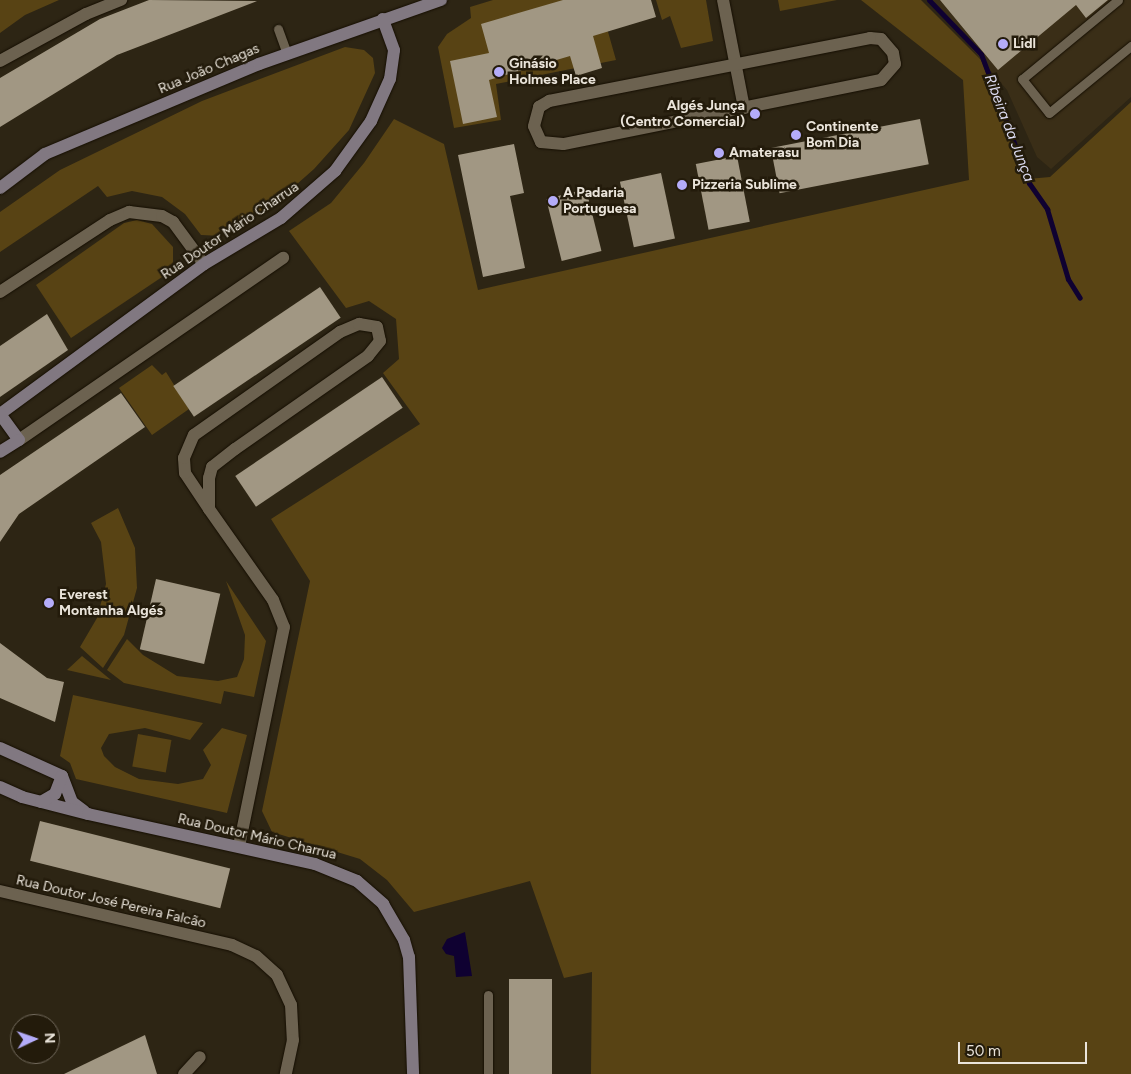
<!DOCTYPE html>
<html>
<head>
<meta charset="utf-8">
<style>
  body { margin:0 }
  #map { position:relative; width:1131px; height:1074px; overflow:hidden; background:#2d2514; font-family:Figtree,sans-serif }
  div>[style] { position:absolute }
  [style*='--x'] { left:calc(var(--x)*1px); top:calc(var(--y)*1px); width:calc(var(--w)*1px); rotate:calc(var(--a)*1deg) }
  .built>* { inset:0; background:#3a2e17 }
  .green>* { inset:0; background:#584314; transform-origin:0 0 }
  .water>* { inset:0; background:#0f0131 }
  .stream>* { height:5px; margin:-2.5px; padding:0 2.5px; transform-origin:2.5px; border-radius:2.5px; background:#0f0131 }
  .building>* { inset:0; background:#a19783; transform-origin:0 0 }
  .roads { filter:drop-shadow(0 0 1px #150e01) drop-shadow(0 0 1px #150e01) }
  .lane>* { height:9px; margin:-4.5px; padding:0 4.5px; transform-origin:4.5px; border-radius:4.5px; background:#6c6250 }
  .street>* { height:12px; margin:-6px; padding:0 6px; transform-origin:6px; border-radius:6px; background:#6c6250 }
  .secondary>* { height:12px; margin:-6px; padding:0 6px; transform-origin:6px; border-radius:6px; background:#817881 }
  .dots>* { width:14px; height:14px; translate:-50% -50%; box-sizing:border-box; border:2px solid #231b0b; border-radius:50% }
  span { translate:-50% -50%; white-space:nowrap; text-align:center; line-height:1.15; -webkit-text-stroke:5px #231b0b; paint-order:stroke }
  .poi-label { font-size:14px; color:#eae4da; font-weight:700 }
  .left { translate:0 -50%; text-align:left }
  .right { translate:-100% -50%; text-align:right }
  .street-label { font-size:14px; color:#eae4da }
  .water-label { font-size:15px; color:#dbdaef; font-style:italic }
  .north { position:absolute; left:10px; top:1014px; width:50px; height:50px; box-sizing:border-box; background:#231b0b; border:1px solid #736b5e; border-radius:50%; rotate:87deg; font-size:14px; font-weight:700; line-height:20px; text-align:center; color:#eae4da }
  .north::after { content:''; display:block; margin:auto; width:18px; height:22px; background:#b4acf9; clip-path:polygon(50% 0,100% 100%,50% 72%,0 100%) }
  .scale { position:absolute; left:958px; top:1042px; width:129px; height:22px; box-sizing:border-box; border:2px solid #eae4da; border-top:0; padding-left:6px; font-size:15px; line-height:18px; white-space:nowrap; color:#eae4da; -webkit-text-stroke:4px #231b0b; paint-order:stroke }
</style>
</head>
<body>
<div id="map">
  <div class="built">
    <i style="clip-path:polygon(930px 0,1131px 0,1131px 97px,1051px 169px,1037px 157px,1007px 90px)"></i>
  </div>
  <div class="green">
    <i style="clip-path:polygon(0 0,59px 0,25px 15px,0 33px)"></i>
    <i style="clip-path:polygon(493px 0,599px 0,616px 60px,496px 84px,501px 120px,454px 128px,438px 47px,447px 34px,471px 18px,470px 7px)"></i>
    <i style="clip-path:polygon(656px 0,706px 0,713px 41px,681px 48px,670px 16px,662px 20px)"></i>
    <i style="clip-path:polygon(778px 0,837px 0,780px 11px)"></i>
    <i style="clip-path:polygon(861px 0,921px 0,981px 60px,1028px 179px,1050px 177px,1131px 102px,1131px 1074px,591px 1074px,592px 972px,564px 978px,530px 881px,414px 912px,387px 880px,360px 859px,272px 832px,262px 811px,310px 581px,271px 519px,420px 424px,383px 373px,399px 359px,396px 319px,369px 301px,346px 308px,289px 231px,331px 203px,364px 163px,394px 119px,444px 144px,478px 290px,969px 180px,963px 80px)"></i>
    <i style="clip-path:polygon(345px 47px,364px 50px,373px 58px,375px 73px,349px 130px,314px 169px,279px 200px,223px 236px,201px 235px,185px 214px,162px 197px,132px 191px,107px 197px,98px 186px,0 252px,0 212px,60px 170px,202px 101px)"></i>
    <i style="clip-path:polygon(137px 220px,152px 224px,173px 247px,173px 262px,168px 273px,71px 338px,36px 285px,124px 223px)"></i>
    <i style="clip-path:polygon(152px 365px,162px 375px,166px 372px,189px 409px,152px 435px,119px 388px)"></i>
    <i style="clip-path:polygon(118px 508px,135px 548px,137px 588px,124px 635px,103px 668px,80px 647px,97px 618px,106px 584px,101px 542px,91px 523px)"></i>
    <i style="clip-path:polygon(226px 581px,266px 641px,254px 697px,224px 691px,221px 704px,124px 683px,107px 670px,127px 639px,143px 655px,177px 676px,218px 681px,237px 677px,244px 659px,245px 635px)"></i>
    <i style="clip-path:polygon(82px 656px,111px 680px,67px 670px)"></i>
    <i style="clip-path:polygon(73px 695px,203px 723px,190px 740px,145px 728px,109px 734px,101px 748px,104px 756px,115px 767px,139px 779px,178px 784px,203px 779px,211px 765px,203px 750px,222px 728px,247px 735px,227px 813px,76px 779px,70px 763px,60px 756px)"></i>
    <i style="left:138px;top:734px;width:34px;height:33px;rotate:10deg"></i>
  </div>
  <div class="water">
    <i style="clip-path:polygon(465px 932px,472px 976px,456px 977px,454px 956px,446px 954px,442px 948px,447px 939px)"></i>
  </div>
  <div class="stream">
    <i style="--x:929;--y:0;--w:75;--a:46.1"></i>
    <i style="--x:981;--y:54;--w:138;--a:69.6"></i>
    <i style="--x:1029;--y:183;--w:32;--a:55"></i>
    <i style="--x:1047;--y:209;--w:73;--a:73.3"></i>
    <i style="--x:1068;--y:279;--w:22;--a:58"></i>
  </div>
  <div class="building">
    <i style="clip-path:polygon(149px 0,257px 1px,117px 55px,0 127px,0 78px,100px 19px)"></i>
    <i style="clip-path:polygon(563px 0,651px 0,656px 17px,593px 36px,602px 68px,576px 76px,570px 56px,489px 80px,497px 117px,463px 124px,450px 61px,489px 53px,481px 24px)"></i>
    <i style="clip-path:polygon(940px 0,1108px 0,1086px 18px,1076px 5px,998px 70px)"></i>
    <i style="left:920px;top:119px;width:46px;height:152px;rotate:79deg"></i>
    <i style="clip-path:polygon(514px 144px,524px 193px,510px 196px,525px 268px,483px 277px,458px 155px)"></i>
    <i style="left:737px;top:156px;width:67px;height:42px;rotate:79deg"></i>
    <i style="left:661px;top:173px;width:67px;height:42px;rotate:78deg"></i>
    <i style="left:586px;top:189px;width:64px;height:41px;rotate:76deg"></i>
    <i style="left:320px;top:287px;width:37px;height:177px;rotate:56deg"></i>
    <i style="clip-path:polygon(47px 314px,68px 350px,0 397px,0 346px)"></i>
    <i style="left:382px;top:377px;width:37px;height:177px;rotate:56deg"></i>
    <i style="clip-path:polygon(121px 393px,145px 427px,19px 514px,0 542px,0 475px)"></i>
    <i style="left:156px;top:579px;width:66px;height:72px;rotate:13deg"></i>
    <i style="clip-path:polygon(0 643px,47px 678px,64px 682px,55px 722px,0 698px)"></i>
    <i style="left:40px;top:821px;width:196px;height:41px;rotate:14deg"></i>
    <i style="left:552px;top:979px;width:95px;height:43px;rotate:90deg"></i>
    <i style="clip-path:polygon(145px 1035px,157px 1074px,64px 1074px)"></i>
  </div>
  <div class="roads">
    <div class="lane">
      <i style="--x:1118;--y:0;--w:124;--a:140.5"></i>
      <i style="--x:1022;--y:79;--w:43;--a:51.5"></i>
      <i style="--x:1049;--y:113;--w:106;--a:-39.3"></i>
      <i style="--x:278;--y:29;--w:27;--a:70"></i>
      <i style="--x:488;--y:1074;--w:79;--a:-90"></i>
    </div>
    <div class="street">
      <i style="--x:723;--y:0;--w:110;--a:79"></i>
      <i style="--x:870;--y:38;--w:11;--a:5"></i>
      <i style="--x:881;--y:39;--w:18;--a:49"></i>
      <i style="--x:893;--y:53;--w:11;--a:80"></i>
      <i style="--x:895;--y:64;--w:21;--a:131"></i>
      <i style="--x:881;--y:80;--w:324;--a:168.6"></i>
      <i style="--x:563;--y:144;--w:22;--a:-175"></i>
      <i style="--x:541;--y:142;--w:17;--a:-114"></i>
      <i style="--x:534;--y:126;--w:20;--a:-75"></i>
      <i style="--x:539;--y:107;--w:12;--a:-31"></i>
      <i style="--x:549;--y:101;--w:327;--a:-11.1"></i>
      <i style="--x:0;--y:61;--w:98;--a:-28.7"></i>
      <i style="--x:86;--y:14;--w:38;--a:-22"></i>
      <i style="--x:0;--y:292;--w:131;--a:-33.2"></i>
      <i style="--x:110;--y:220;--w:21;--a:-23"></i>
      <i style="--x:129;--y:212;--w:33;--a:7"></i>
      <i style="--x:162;--y:216;--w:13;--a:29"></i>
      <i style="--x:173;--y:222;--w:52;--a:53.6"></i>
      <i style="--x:19;--y:440;--w:321;--a:-34.6"></i>
      <i style="--x:209;--y:509;--w:43;--a:-123.7"></i>
      <i style="--x:185;--y:473;--w:15;--a:-94"></i>
      <i style="--x:184;--y:458;--w:25;--a:-67"></i>
      <i style="--x:194;--y:435;--w:179;--a:-35.2"></i>
      <i style="--x:340;--y:332;--w:21;--a:-23"></i>
      <i style="--x:359;--y:324;--w:18;--a:9"></i>
      <i style="--x:377;--y:327;--w:14;--a:78"></i>
      <i style="--x:380;--y:341;--w:19;--a:129"></i>
      <i style="--x:368;--y:356;--w:162;--a:145"></i>
      <i style="--x:235;--y:449;--w:29;--a:142"></i>
      <i style="--x:212;--y:467;--w:11;--a:105"></i>
      <i style="--x:209;--y:478;--w:31;--a:90"></i>
      <i style="--x:209;--y:509;--w:111;--a:54.9"></i>
      <i style="--x:273;--y:600;--w:29;--a:68"></i>
      <i style="--x:284;--y:627;--w:224;--a:101.6"></i>
      <i style="--x:0;--y:891;--w:238;--a:13.1"></i>
      <i style="--x:232;--y:945;--w:26;--a:25"></i>
      <i style="--x:256;--y:956;--w:28;--a:42"></i>
      <i style="--x:277;--y:975;--w:33;--a:65"></i>
      <i style="--x:291;--y:1005;--w:35;--a:87"></i>
      <i style="--x:293;--y:1040;--w:35;--a:102"></i>
      <i style="--x:184;--y:1074;--w:23;--a:-47"></i>
    </div>
    <div class="secondary">
      <i style="--x:0;--y:188;--w:56;--a:-37.1"></i>
      <i style="--x:45;--y:154;--w:232;--a:-22.8"></i>
      <i style="--x:259;--y:64;--w:193;--a:-19.4"></i>
      <i style="--x:0;--y:414;--w:253;--a:-36.3"></i>
      <i style="--x:204;--y:264;--w:90;--a:-30.9"></i>
      <i style="--x:281;--y:218;--w:72;--a:-41"></i>
      <i style="--x:335;--y:171;--w:62;--a:-54.2"></i>
      <i style="--x:371;--y:121;--w:46;--a:-65.7"></i>
      <i style="--x:390;--y:79;--w:29;--a:-82"></i>
      <i style="--x:394;--y:50;--w:33;--a:-110"></i>
      <i style="--x:0;--y:414;--w:32;--a:54"></i>
      <i style="--x:19;--y:440;--w:22;--a:148"></i>
      <i style="--x:0;--y:748;--w:68;--a:24.3"></i>
      <i style="--x:62;--y:776;--w:28;--a:69"></i>
      <i style="--x:72;--y:802;--w:15;--a:37"></i>
      <i style="--x:0;--y:787;--w:24;--a:24"></i>
      <i style="--x:22;--y:797;--w:68;--a:14.4"></i>
      <i style="--x:88;--y:814;--w:232;--a:12.4"></i>
      <i style="--x:315;--y:864;--w:45;--a:22"></i>
      <i style="--x:357;--y:881;--w:35;--a:41"></i>
      <i style="--x:383;--y:904;--w:42;--a:59.7"></i>
      <i style="--x:404;--y:940;--w:18;--a:74"></i>
      <i style="--x:409;--y:957;--w:117;--a:88"></i>
      <i style="--x:41;--y:802;--w:16;--a:-30"></i>
      <i style="--x:55;--y:794;--w:19;--a:-69"></i>
    </div>
  </div>
  <div class="dots">
    <i style="left:1003px;top:44px;background:#b4acf9"></i>
    <i style="left:499px;top:72px;background:#b4acf9"></i>
    <i style="left:755px;top:114px;background:#b4acf9"></i>
    <i style="left:796px;top:135px;background:#b4acf9"></i>
    <i style="left:719px;top:153px;background:#b4acf9"></i>
    <i style="left:682px;top:185px;background:#b4acf9"></i>
    <i style="left:553px;top:201px;background:#b4acf9"></i>
    <i style="left:49px;top:603px;background:#b4acf9"></i>
  </div>
  <div class="poi-label">
    <span class="left" style="left:1013px;top:44px">Lidl</span>
    <span class="left" style="left:509px;top:72px">Ginásio<br>Holmes Place</span>
    <span class="right" style="left:745px;top:114px">Algés Junça<br>(Centro Comercial)</span>
    <span class="left" style="left:806px;top:135px">Continente<br>Bom Dia</span>
    <span class="left" style="left:729px;top:153px">Amaterasu</span>
    <span class="left" style="left:692px;top:185px">Pizzeria Sublime</span>
    <span class="left" style="left:563px;top:201px">A Padaria<br>Portuguesa</span>
    <span class="left" style="left:59px;top:603px">Everest<br>Montanha Algés</span>
  </div>
  <div class="street-label">
    <span style="left:209px;top:69px;rotate:-23deg">Rua João Chagas</span>
    <span style="left:230px;top:231px;rotate:-34deg">Rua Doutor Mário Charrua</span>
    <span style="left:257px;top:837px;rotate:13deg">Rua Doutor Mário Charrua</span>
    <span style="left:111px;top:902px;rotate:13deg">Rua Doutor José Pereira Falcão</span>
  </div>
  <div class="water-label">
    <span style="left:1009px;top:128px;rotate:69deg">Ribeira da Junça</span>
  </div>
  <div class="north">N</div>
  <div class="scale">50 m</div>
</div>
</body>
</html>
